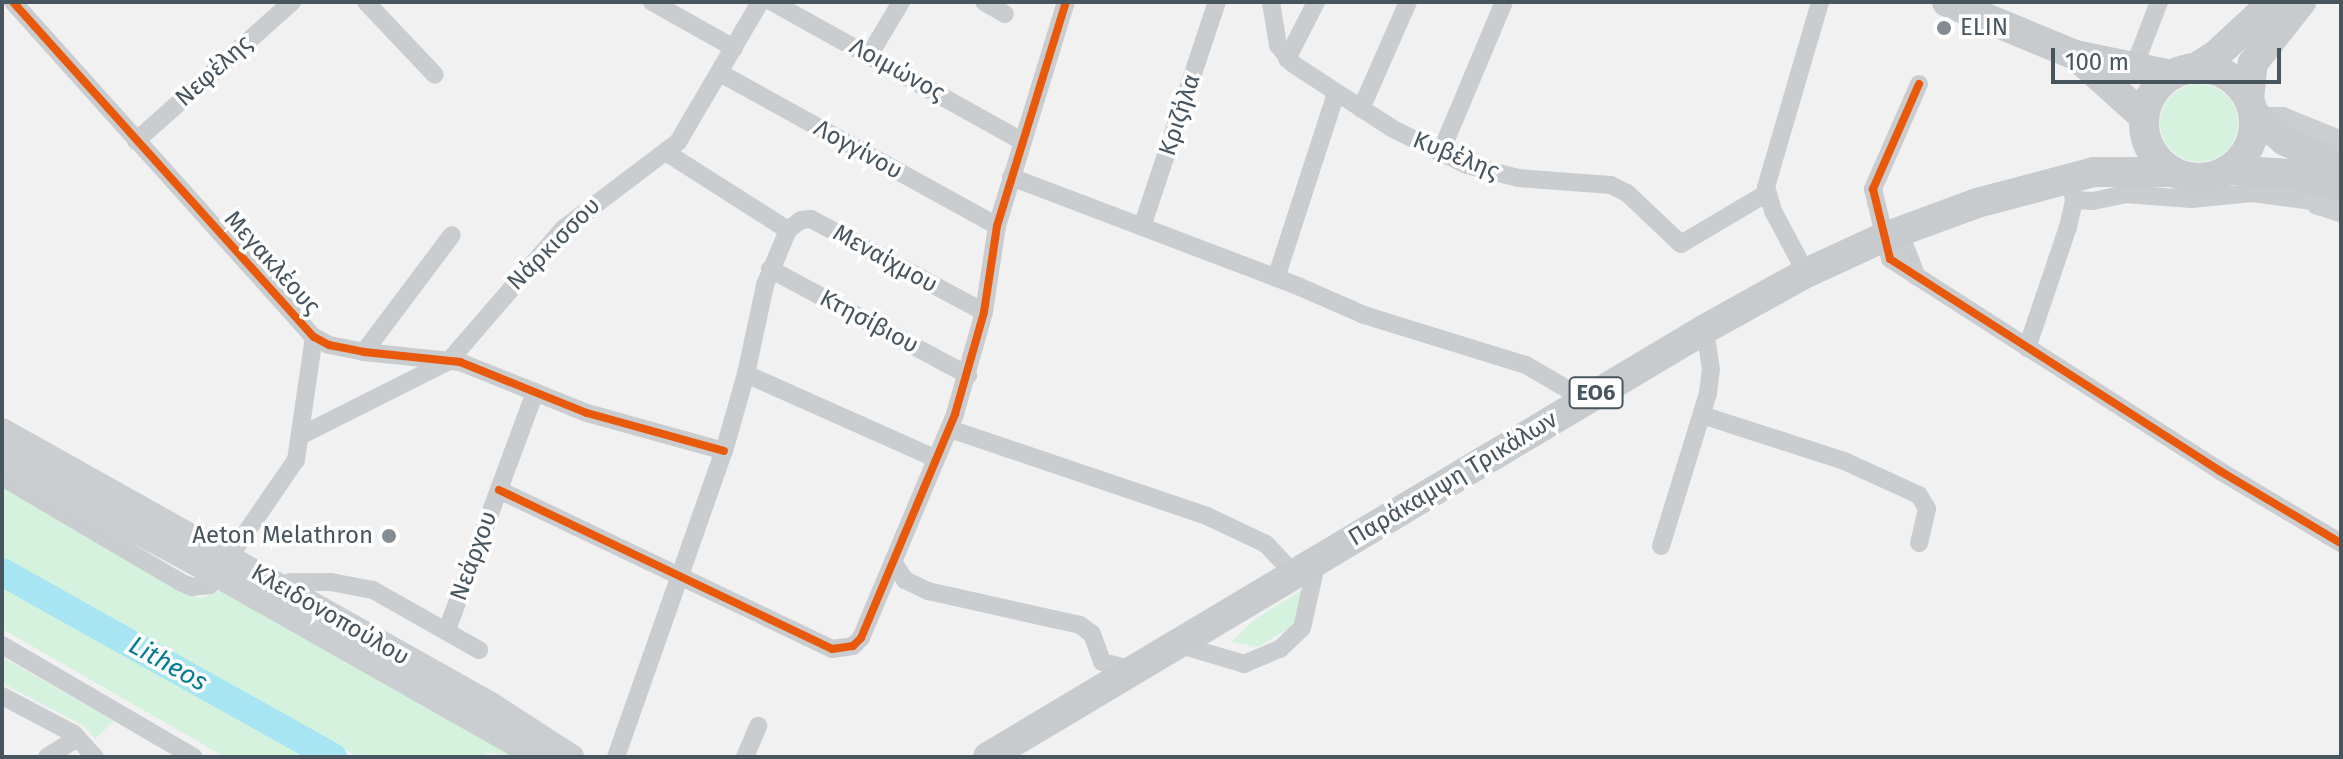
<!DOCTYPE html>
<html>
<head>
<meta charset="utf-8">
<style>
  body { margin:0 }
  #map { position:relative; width:2343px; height:759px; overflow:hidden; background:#f2f1f1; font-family:"Fira Sans",sans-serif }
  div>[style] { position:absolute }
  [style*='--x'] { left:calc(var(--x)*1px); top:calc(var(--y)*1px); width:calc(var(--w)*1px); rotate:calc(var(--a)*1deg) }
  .green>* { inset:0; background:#d5f2de }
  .round { border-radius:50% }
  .river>* { height:28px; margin:-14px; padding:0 14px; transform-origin:14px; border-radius:14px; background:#a7e5f2 }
  .street>* { height:18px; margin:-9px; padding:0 9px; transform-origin:9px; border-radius:9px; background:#cacdd0 }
  .secondary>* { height:26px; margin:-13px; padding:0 13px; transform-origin:13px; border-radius:13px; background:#cbced1 }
  .primary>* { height:30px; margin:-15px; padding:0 15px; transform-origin:15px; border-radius:15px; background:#c7cbce }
  .primary>.ring { margin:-15px; padding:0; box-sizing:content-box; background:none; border:30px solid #c7cbce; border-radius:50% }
  .cycleway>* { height:8px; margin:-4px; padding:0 4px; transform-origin:4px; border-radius:4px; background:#e8590c }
  .dots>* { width:22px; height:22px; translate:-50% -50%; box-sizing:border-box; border:4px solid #fff; border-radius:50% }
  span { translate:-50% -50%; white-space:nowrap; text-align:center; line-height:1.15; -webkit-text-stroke:7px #fff; paint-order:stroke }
  .shield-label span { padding:2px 6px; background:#fff; border:2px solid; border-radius:6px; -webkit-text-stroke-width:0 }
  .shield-label { font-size:22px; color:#47555f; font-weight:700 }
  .poi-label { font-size:24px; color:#47555f }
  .left { translate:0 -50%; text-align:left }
  .right { translate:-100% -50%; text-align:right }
  .street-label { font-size:24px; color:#47555f }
  .water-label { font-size:26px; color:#067c95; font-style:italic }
  .frame { position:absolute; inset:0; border:4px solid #47555f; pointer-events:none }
  .scale { position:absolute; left:2051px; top:48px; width:230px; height:36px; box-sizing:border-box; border:4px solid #47555f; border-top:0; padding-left:10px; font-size:24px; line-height:28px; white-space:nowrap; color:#47555f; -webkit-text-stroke:6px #fff; paint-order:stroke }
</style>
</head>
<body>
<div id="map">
  <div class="green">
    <i class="round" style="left:2160px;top:84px;width:78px;height:78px"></i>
    <i style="clip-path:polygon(2px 483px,194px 596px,201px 598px,221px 590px,521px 757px,483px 752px,490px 757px,358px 757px,2px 560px)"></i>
    <i style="clip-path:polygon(2px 588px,202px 698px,308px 757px,225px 757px,2px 629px)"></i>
    <i style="clip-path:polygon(1304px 589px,1293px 626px,1258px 647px,1231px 642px,1255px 619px)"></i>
    <i style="clip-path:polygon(2px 657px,114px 721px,95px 739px,84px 726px,2px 683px)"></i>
  </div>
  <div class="river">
    <i style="--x:2;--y:572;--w:379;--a:29.2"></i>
  </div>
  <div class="street">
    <i style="--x:13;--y:2;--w:450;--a:48.1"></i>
    <i style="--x:314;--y:337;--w:17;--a:28"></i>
    <i style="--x:329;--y:345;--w:36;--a:11"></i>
    <i style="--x:364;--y:352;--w:97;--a:5.9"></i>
    <i style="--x:460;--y:362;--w:137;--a:21.9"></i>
    <i style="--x:587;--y:413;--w:142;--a:15.5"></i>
    <i style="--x:366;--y:2;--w:100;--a:46.6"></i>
    <i style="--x:652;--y:2;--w:94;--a:29.3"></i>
    <i style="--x:772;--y:2;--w:286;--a:29.1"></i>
    <i style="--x:984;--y:2;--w:24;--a:30"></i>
    <i style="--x:1271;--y:2;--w:44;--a:80.8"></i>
    <i style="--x:1278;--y:45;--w:24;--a:52"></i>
    <i style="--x:1293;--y:64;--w:119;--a:33"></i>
    <i style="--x:1393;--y:129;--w:82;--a:25.9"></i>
    <i style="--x:1467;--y:165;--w:53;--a:14.3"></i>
    <i style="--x:1518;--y:178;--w:93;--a:4.3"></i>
    <i style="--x:1611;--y:185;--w:18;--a:27"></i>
    <i style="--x:1627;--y:193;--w:74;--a:43.4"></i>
    <i style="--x:1681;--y:244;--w:100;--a:-30.7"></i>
    <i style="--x:870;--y:54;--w:61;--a:-59.2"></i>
    <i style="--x:1287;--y:59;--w:64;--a:-63"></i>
    <i style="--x:2129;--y:67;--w:16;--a:-52"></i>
    <i style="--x:2139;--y:54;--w:56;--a:-69"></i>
    <i style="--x:720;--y:73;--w:316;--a:28.9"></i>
    <i style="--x:1919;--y:84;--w:115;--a:113.7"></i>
    <i style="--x:1873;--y:189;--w:72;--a:76.3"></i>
    <i style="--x:1890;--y:259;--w:392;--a:32.7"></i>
    <i style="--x:2220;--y:471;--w:141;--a:30.8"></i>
    <i style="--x:1361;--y:109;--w:117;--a:-66.3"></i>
    <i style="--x:136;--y:141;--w:209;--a:-41.7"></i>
    <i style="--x:667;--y:153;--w:143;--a:32.5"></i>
    <i style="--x:1440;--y:154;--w:165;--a:-67.2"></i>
    <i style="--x:1011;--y:177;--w:309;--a:20.8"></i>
    <i style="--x:1300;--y:287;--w:70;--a:23.6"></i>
    <i style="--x:1364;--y:315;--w:170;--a:17.2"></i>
    <i style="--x:1526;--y:365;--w:69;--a:30.3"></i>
    <i style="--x:2074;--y:200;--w:19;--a:3"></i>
    <i style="--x:2093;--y:201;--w:33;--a:-12"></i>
    <i style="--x:2125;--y:194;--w:66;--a:4.3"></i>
    <i style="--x:2191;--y:199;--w:62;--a:-5.5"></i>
    <i style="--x:2253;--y:193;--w:67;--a:7.8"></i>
    <i style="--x:1142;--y:227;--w:237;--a:-71.6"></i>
    <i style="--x:1899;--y:231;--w:49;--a:68.6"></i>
    <i style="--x:770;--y:269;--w:225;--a:28.2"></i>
    <i style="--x:1806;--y:273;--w:70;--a:-118"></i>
    <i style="--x:1773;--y:211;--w:25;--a:-106"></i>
    <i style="--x:1766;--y:187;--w:193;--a:-73.7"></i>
    <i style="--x:1276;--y:278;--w:194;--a:-72"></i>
    <i style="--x:2027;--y:348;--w:128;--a:-71.3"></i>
    <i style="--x:2068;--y:227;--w:28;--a:-77"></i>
    <i style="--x:2074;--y:200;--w:10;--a:-101"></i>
    <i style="--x:364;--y:352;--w:146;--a:-53.1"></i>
    <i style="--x:746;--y:374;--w:207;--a:24"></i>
    <i style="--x:1702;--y:415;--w:149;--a:17.9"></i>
    <i style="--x:1844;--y:461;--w:82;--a:24.4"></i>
    <i style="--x:1919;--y:495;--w:16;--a:60"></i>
    <i style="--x:1927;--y:509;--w:35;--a:103"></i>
    <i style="--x:950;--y:429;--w:271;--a:18.7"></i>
    <i style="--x:1207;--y:516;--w:65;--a:25.4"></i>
    <i style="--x:1266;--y:544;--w:41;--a:47"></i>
    <i style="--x:300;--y:436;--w:167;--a:-26.7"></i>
    <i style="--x:449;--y:361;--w:174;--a:-49.2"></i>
    <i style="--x:563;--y:229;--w:144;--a:-37.1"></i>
    <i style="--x:678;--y:142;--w:162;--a:-59.6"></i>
    <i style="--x:2;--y:477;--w:207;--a:30.5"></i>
    <i style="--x:180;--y:582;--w:13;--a:23"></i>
    <i style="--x:192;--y:587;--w:18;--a:-6"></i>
    <i style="--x:210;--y:585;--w:152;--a:-55.5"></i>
    <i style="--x:296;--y:460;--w:124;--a:-81.7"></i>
    <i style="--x:499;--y:490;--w:369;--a:25.5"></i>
    <i style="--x:832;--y:649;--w:21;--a:-8"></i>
    <i style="--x:853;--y:646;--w:11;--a:-45"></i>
    <i style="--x:861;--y:638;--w:243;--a:-67.2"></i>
    <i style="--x:955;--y:414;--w:106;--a:-74.1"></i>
    <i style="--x:984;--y:312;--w:87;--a:-81.4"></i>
    <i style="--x:997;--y:226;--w:234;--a:-72.9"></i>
    <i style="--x:1661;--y:546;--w:160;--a:-72.9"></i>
    <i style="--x:1708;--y:393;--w:23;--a:-83"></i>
    <i style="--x:1711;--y:370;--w:41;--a:-98.3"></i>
    <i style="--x:893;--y:562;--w:22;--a:56"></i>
    <i style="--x:905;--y:580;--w:25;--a:26"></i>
    <i style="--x:928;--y:591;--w:156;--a:12.6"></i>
    <i style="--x:1080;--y:625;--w:15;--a:37"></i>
    <i style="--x:1092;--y:634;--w:30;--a:70"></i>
    <i style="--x:1102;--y:662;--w:32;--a:14"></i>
    <i style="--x:277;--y:589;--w:16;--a:-27"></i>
    <i style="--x:291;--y:582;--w:40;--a:0"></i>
    <i style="--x:331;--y:582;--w:43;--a:10.8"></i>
    <i style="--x:373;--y:590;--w:122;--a:29.5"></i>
    <i style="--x:447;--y:630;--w:254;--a:-69.7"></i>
    <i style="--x:1177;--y:644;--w:70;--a:16.6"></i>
    <i style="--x:1244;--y:664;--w:39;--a:-23"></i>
    <i style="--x:1280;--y:649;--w:30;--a:-44"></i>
    <i style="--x:1302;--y:628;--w:69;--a:-77.4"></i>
    <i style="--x:2;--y:645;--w:222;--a:30.3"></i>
    <i style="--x:2;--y:696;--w:81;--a:27.8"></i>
    <i style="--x:74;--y:734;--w:31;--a:48"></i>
    <i style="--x:47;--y:757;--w:36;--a:-32"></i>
    <i style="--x:616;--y:757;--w:324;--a:-70.6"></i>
    <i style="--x:724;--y:451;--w:80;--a:-74.1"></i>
    <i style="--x:746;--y:374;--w:91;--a:-77.9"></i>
    <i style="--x:765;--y:285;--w:60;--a:-67.3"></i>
    <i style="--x:788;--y:230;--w:16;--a:-38"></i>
    <i style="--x:801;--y:220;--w:10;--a:-6"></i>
    <i style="--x:811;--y:219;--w:196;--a:28.3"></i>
    <i style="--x:745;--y:757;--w:34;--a:-67"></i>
  </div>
  <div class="secondary">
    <i style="--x:2260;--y:120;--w:22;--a:0"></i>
    <i style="--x:2282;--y:120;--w:64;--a:22.1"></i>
    <i style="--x:2324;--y:182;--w:21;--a:104"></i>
    <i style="--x:2319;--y:202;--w:23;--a:18"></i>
    <i style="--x:2;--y:431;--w:558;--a:29.27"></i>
    <i style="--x:489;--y:704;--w:98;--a:32.9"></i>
    <i style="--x:2;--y:458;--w:246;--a:28.4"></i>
    <i style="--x:218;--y:575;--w:370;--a:29.5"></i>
  </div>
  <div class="primary">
    <i style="--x:1947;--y:2;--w:139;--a:22.5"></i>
    <i style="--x:2075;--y:55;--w:98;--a:11.8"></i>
    <i style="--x:2082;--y:61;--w:82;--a:42"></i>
    <i style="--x:2197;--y:67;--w:22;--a:-32"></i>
    <i style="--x:2216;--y:55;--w:78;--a:-42.9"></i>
    <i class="ring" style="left:2144px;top:68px;width:80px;height:80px"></i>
    <i style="--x:2249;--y:99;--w:36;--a:-84"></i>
    <i style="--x:2253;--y:63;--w:78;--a:-51.8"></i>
    <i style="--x:2254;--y:114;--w:41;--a:41.1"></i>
    <i style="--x:2285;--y:141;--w:61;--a:23.2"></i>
    <i style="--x:2228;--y:170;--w:64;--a:3.6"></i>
    <i style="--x:2292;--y:174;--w:51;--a:14.9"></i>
    <i style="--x:988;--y:757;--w:835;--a:-30.83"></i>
    <i style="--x:1705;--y:329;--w:115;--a:-29"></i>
    <i style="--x:1806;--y:273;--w:84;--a:-24.7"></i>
    <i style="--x:1882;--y:238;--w:101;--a:-20.2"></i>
    <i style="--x:1977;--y:203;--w:121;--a:-14.8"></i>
    <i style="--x:2094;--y:172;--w:77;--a:0"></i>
  </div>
  <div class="cycleway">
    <i style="--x:13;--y:2;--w:450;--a:48.1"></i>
    <i style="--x:314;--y:337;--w:17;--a:28"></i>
    <i style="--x:329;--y:345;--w:36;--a:11"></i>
    <i style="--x:364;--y:352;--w:97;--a:5.9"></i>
    <i style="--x:460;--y:362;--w:137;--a:21.9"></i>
    <i style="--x:587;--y:413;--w:142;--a:15.5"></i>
    <i style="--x:1919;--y:84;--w:115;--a:113.7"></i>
    <i style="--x:1873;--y:189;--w:72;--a:76.3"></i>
    <i style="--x:1890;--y:259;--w:392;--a:32.7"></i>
    <i style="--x:2220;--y:471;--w:141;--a:30.8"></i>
    <i style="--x:499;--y:490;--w:369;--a:25.5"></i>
    <i style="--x:832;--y:649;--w:21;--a:-8"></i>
    <i style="--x:853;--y:646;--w:11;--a:-45"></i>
    <i style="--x:861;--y:638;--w:243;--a:-67.2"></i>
    <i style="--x:955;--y:414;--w:106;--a:-74.1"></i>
    <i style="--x:984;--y:312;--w:87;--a:-81.4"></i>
    <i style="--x:997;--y:226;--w:234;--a:-72.9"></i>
  </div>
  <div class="dots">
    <i style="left:1944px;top:28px;background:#838c92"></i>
    <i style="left:389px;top:536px;background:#838c92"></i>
  </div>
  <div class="shield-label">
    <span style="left:1596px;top:393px">ΕΟ6</span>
  </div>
  <div class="poi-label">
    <span class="left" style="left:1960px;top:28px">ELIN</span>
    <span class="right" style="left:373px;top:536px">Aeton Melathron</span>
  </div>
  <div class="street-label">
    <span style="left:897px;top:70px;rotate:29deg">Λοιμώνος</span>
    <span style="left:214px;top:71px;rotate:-42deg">Νεφέλης</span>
    <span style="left:1180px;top:115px;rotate:-72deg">Κριζήλα</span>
    <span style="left:858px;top:150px;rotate:29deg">Λογγίνου</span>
    <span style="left:1456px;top:156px;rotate:22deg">Κυβέλης</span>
    <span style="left:554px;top:244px;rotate:-45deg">Νάρκισσου</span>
    <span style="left:885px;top:259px;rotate:29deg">Μεναίχμου</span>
    <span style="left:272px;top:263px;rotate:48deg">Μεγακλέους</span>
    <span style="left:869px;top:322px;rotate:28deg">Κτησίβιου</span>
    <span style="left:1453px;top:479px;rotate:-31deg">Παράκαμψη Τρικάλων</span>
    <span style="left:474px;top:556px;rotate:-70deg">Νεάρχου</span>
    <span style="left:330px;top:615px;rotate:30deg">Κλειδονοπούλου</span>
  </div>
  <div class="water-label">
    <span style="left:168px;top:664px;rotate:29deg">Litheos</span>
  </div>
  <div class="frame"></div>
  <div class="scale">100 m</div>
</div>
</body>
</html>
